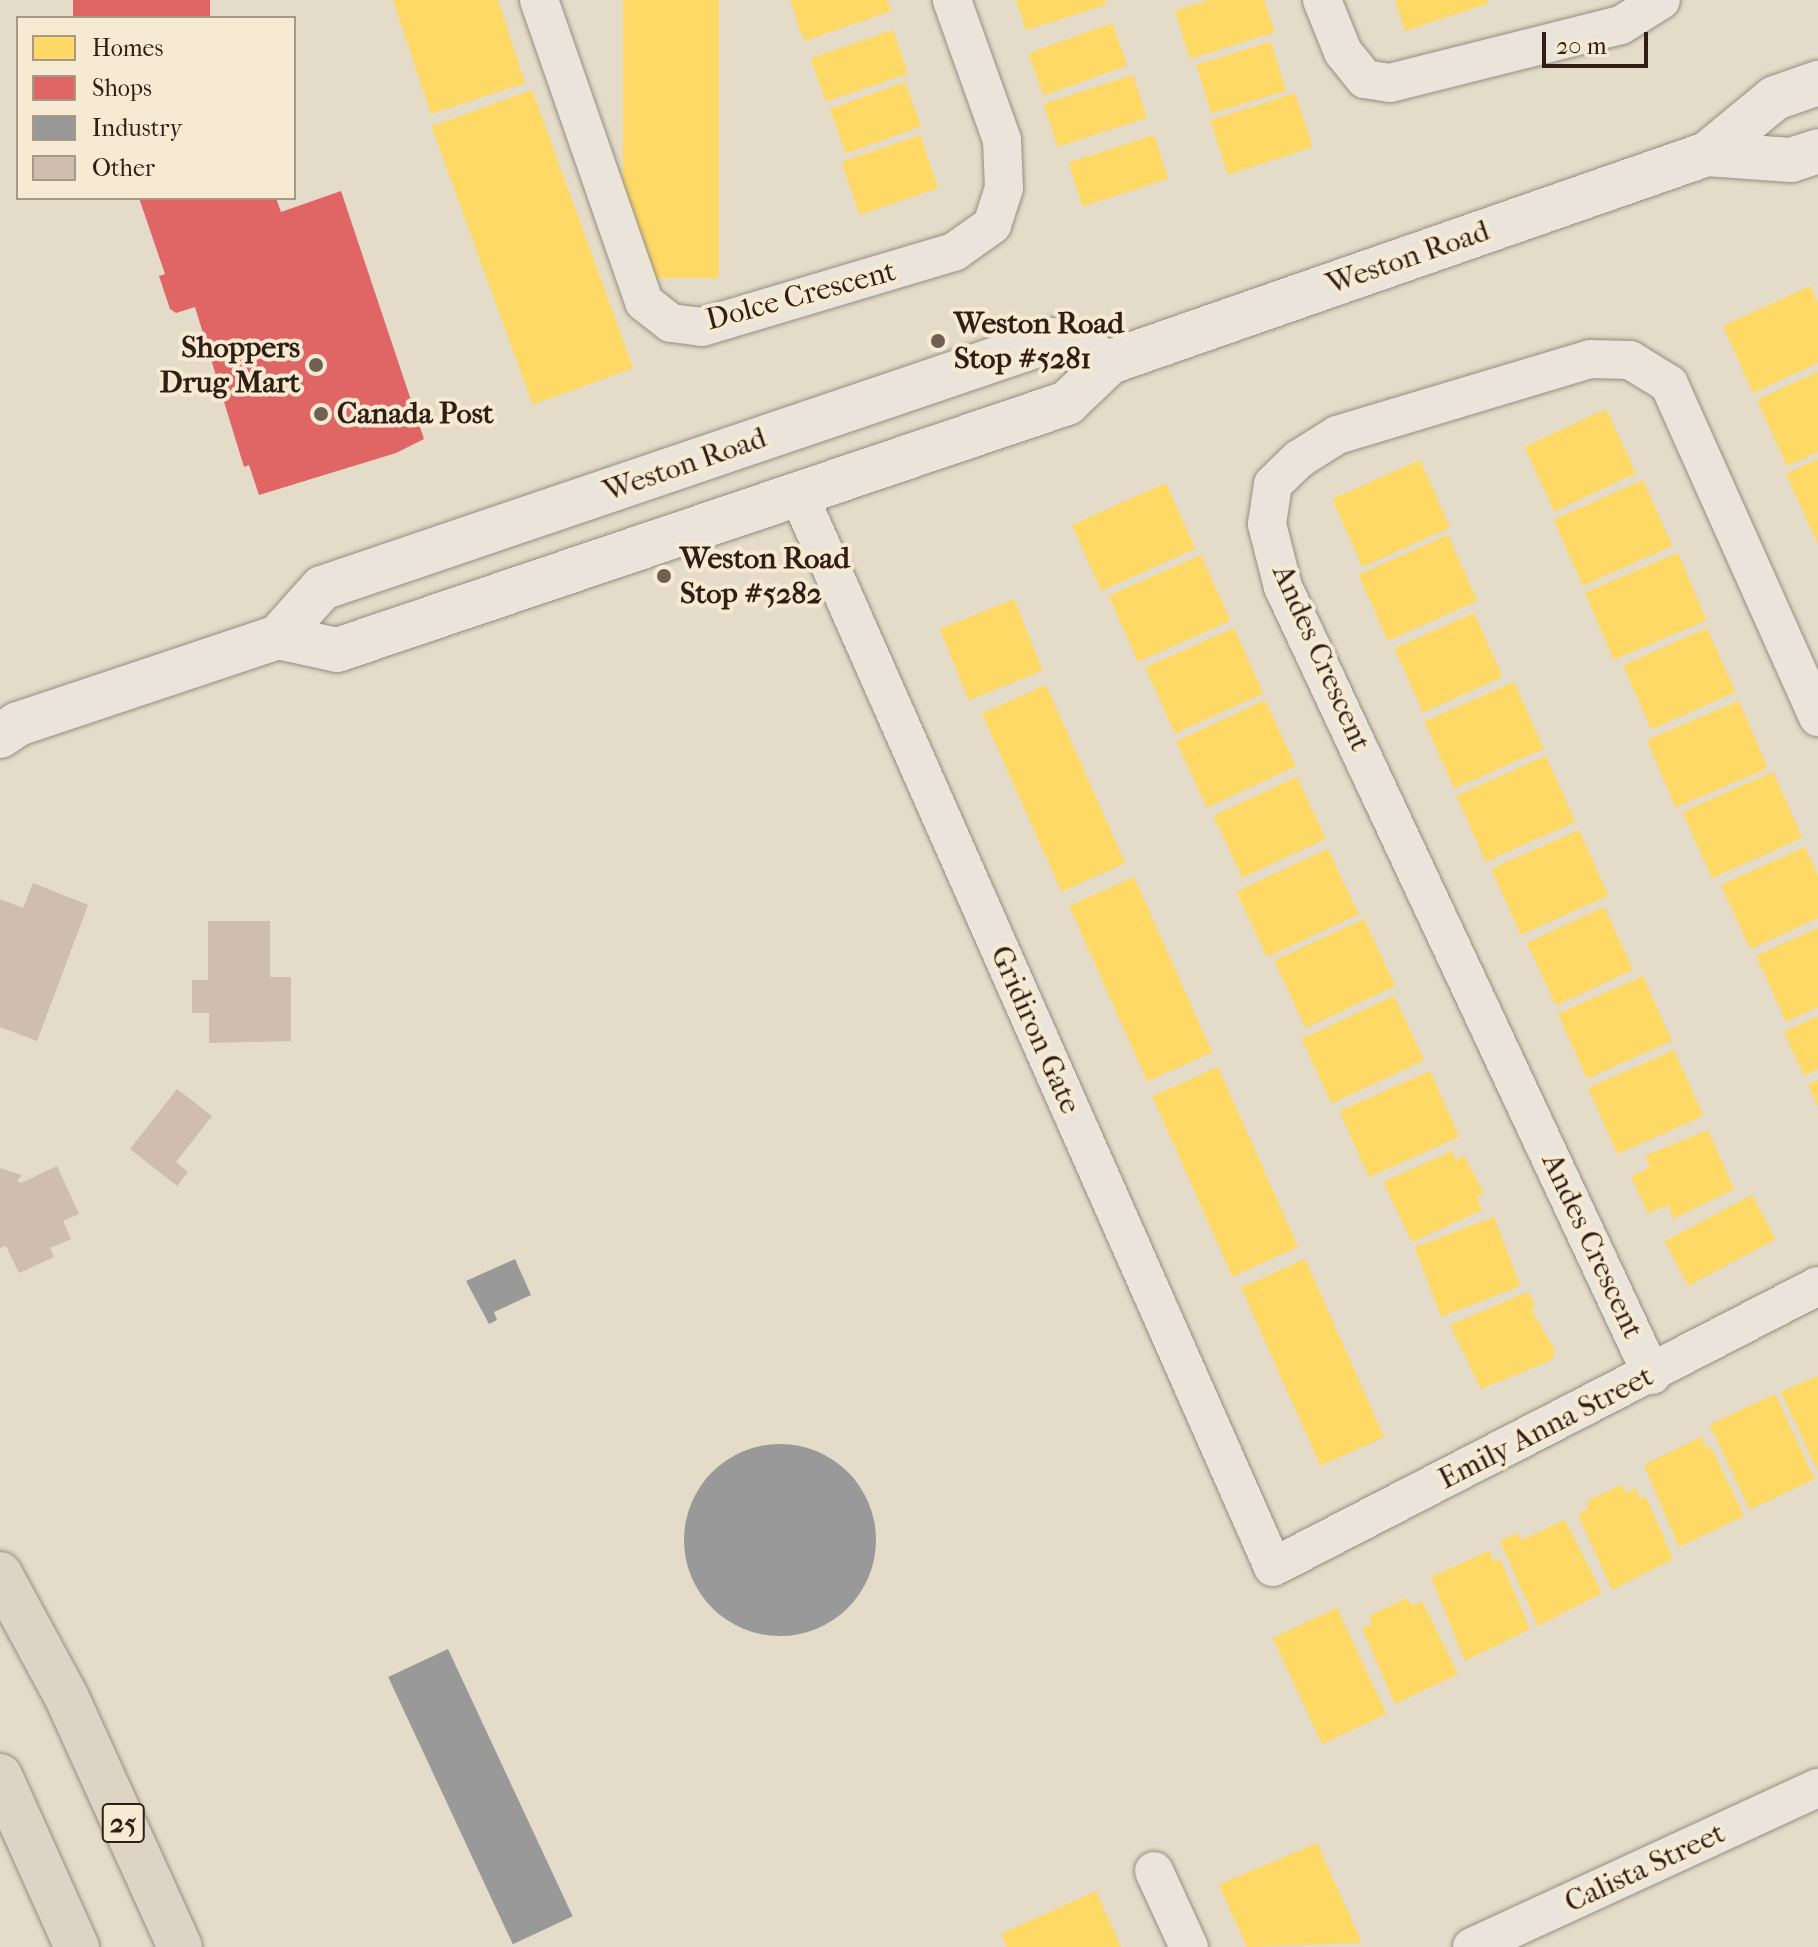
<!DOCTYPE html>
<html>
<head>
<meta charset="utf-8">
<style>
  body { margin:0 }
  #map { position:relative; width:1818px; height:1947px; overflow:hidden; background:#e4dbc8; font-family:"IM FELL French Canon",serif }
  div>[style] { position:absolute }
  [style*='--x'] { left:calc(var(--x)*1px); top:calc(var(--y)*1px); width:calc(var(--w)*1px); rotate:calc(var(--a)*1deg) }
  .homes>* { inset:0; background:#ffd966; transform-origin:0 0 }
  .shops>* { inset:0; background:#e06666; transform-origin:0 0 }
  .industry>* { inset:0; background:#999; transform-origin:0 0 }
  .round { border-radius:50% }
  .building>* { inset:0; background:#cfbdae }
  .roads { filter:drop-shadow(0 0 2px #958e82) drop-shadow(0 0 2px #958e82) }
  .street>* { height:38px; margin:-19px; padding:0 19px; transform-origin:19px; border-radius:19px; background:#eae4db }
  .secondary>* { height:44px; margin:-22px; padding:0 22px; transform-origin:22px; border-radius:22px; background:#eae4db }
  .primary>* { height:44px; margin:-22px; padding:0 22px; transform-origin:22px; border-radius:22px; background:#ddd4c5 }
  .dots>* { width:22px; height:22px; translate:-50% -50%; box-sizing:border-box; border:4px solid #f6ead3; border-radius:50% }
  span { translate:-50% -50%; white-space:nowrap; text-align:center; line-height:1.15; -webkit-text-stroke:8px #f6ead3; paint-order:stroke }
  .shield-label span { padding:2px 6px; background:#f6ead3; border:2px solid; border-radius:6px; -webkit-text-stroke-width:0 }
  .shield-label { font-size:28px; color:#301e14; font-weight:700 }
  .street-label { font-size:30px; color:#301e14 }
  .poi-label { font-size:30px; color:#301e14; font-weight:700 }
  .left { translate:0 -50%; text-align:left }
  .right { translate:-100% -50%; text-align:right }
  .legend { position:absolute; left:16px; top:16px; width:280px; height:184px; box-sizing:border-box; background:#f6ead3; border:2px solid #a79887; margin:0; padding:10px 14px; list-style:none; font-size:24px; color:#301e14 }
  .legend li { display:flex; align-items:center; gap:16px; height:40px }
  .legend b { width:40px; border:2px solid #a79887 }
  .scale { position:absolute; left:1542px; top:32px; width:106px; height:36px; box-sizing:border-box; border:4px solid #301e14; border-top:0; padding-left:10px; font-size:24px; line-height:28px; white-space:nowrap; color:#301e14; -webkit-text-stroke:6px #f6ead3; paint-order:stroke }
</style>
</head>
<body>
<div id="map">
  <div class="homes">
    <i style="clip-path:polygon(393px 0,498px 0,525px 83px,431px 114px)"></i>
    <i style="left:623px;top:0;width:96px;height:278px"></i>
    <i style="clip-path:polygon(790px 0,887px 0,891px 11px,804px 41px)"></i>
    <i style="clip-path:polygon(1016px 0,1105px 0,1106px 5px,1026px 30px)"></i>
    <i style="clip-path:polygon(1209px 0,1264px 0,1275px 32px,1190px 59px,1175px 11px)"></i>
    <i style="clip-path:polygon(1395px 0,1488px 0,1489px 3px,1405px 31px)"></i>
    <i style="left:1112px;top:23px;width:45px;height:89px;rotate:70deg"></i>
    <i style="left:893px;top:30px;width:46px;height:87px;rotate:71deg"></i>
    <i style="left:1271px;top:42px;width:51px;height:78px;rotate:73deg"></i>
    <i style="left:1133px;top:75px;width:45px;height:94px;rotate:72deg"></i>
    <i style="left:905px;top:82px;width:47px;height:80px;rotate:70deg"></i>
    <i style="left:532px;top:90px;width:296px;height:107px;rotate:70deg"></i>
    <i style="left:1295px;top:93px;width:57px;height:89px;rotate:72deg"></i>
    <i style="left:920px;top:135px;width:56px;height:83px;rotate:71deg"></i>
    <i style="left:1154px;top:135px;width:46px;height:90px;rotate:72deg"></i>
    <i style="clip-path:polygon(1810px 286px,1818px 303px,1818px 363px,1753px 393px,1723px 326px)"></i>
    <i style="clip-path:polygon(1818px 372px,1818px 452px,1787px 466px,1757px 400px)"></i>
    <i style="left:1606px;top:409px;width:71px;height:90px;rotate:65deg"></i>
    <i style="clip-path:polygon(1818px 459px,1818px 544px,1786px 474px)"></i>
    <i style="left:1420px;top:460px;width:74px;height:96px;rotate:66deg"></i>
    <i style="left:1643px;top:480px;width:72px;height:98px;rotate:66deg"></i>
    <i style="left:1166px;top:483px;width:72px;height:103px;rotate:66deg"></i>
    <i style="left:1448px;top:535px;width:72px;height:98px;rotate:66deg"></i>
    <i style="left:1678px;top:553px;width:73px;height:101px;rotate:67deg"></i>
    <i style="left:1201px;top:555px;width:72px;height:101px;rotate:66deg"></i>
    <i style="left:1014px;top:599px;width:77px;height:80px;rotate:68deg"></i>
    <i style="left:1474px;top:613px;width:70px;height:87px;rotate:66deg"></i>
    <i style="left:1234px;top:628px;width:72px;height:97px;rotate:66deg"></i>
    <i style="left:1707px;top:628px;width:70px;height:92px;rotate:66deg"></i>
    <i style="left:1514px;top:682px;width:73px;height:98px;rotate:66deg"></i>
    <i style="left:1046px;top:685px;width:195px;height:70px;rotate:66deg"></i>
    <i style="left:1265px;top:700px;width:73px;height:98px;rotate:65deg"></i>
    <i style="left:1739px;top:701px;width:73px;height:100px;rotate:67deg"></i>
    <i style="left:1546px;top:756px;width:72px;height:98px;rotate:66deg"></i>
    <i style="left:1773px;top:772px;width:72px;height:99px;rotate:66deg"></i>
    <i style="left:1297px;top:777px;width:68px;height:92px;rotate:65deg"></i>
    <i style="left:1579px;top:830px;width:72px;height:96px;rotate:66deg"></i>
    <i style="clip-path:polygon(1805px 847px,1818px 876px,1818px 918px,1750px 949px,1721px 885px)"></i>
    <i style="left:1328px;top:849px;width:72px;height:101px;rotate:65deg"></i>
    <i style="left:1134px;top:877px;width:192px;height:71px;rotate:66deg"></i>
    <i style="left:1604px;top:907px;width:69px;height:85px;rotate:65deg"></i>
    <i style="left:1364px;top:919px;width:74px;height:99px;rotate:65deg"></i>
    <i style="clip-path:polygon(1818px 928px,1818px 1007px,1786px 1022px,1756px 956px)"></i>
    <i style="left:1643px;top:976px;width:71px;height:93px;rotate:66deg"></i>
    <i style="left:1394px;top:996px;width:71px;height:102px;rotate:65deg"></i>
    <i style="clip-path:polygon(1818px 1016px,1818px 1069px,1804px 1076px,1784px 1032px)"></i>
    <i style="left:1674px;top:1050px;width:72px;height:94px;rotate:66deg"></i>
    <i style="left:1218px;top:1067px;width:197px;height:72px;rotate:66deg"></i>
    <i style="left:1430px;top:1071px;width:72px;height:99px;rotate:66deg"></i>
    <i style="clip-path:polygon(1818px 1080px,1818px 1107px,1808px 1085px)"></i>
    <i style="clip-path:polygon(1708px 1130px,1734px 1189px,1673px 1219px,1668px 1205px,1648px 1213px,1631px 1177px,1650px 1167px,1645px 1156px)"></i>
    <i style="clip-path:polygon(1452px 1151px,1456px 1160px,1464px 1156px,1484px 1193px,1477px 1196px,1482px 1210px,1412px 1242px,1383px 1182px)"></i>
    <i style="left:1752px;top:1195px;width:50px;height:99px;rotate:62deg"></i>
    <i style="left:1494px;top:1217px;width:74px;height:85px;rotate:69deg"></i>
    <i style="left:1305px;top:1259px;width:195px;height:70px;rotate:66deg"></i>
    <i style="clip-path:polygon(1528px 1292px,1535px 1305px,1531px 1309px,1555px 1351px,1552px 1360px,1481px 1389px,1450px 1325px)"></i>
    <i style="clip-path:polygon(1818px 1376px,1818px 1471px,1781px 1392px)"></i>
    <i style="left:1775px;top:1394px;width:94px;height:72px;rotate:65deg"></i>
    <i style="clip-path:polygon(1701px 1437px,1707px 1448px,1711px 1447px,1744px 1516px,1679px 1547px,1644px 1465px)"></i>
    <i style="clip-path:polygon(1621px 1485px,1627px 1493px,1636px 1488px,1640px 1499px,1646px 1497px,1673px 1559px,1612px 1590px,1578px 1514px,1588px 1509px,1587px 1501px)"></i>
    <i style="clip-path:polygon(1565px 1520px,1602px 1593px,1538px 1626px,1500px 1541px,1517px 1533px,1521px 1540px)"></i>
    <i style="clip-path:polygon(1489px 1551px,1494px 1562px,1500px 1559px,1530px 1629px,1465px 1661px,1431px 1577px)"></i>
    <i style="clip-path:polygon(1407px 1598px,1412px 1606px,1422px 1601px,1458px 1674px,1395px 1704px,1362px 1628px,1372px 1624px,1369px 1616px)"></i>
    <i style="left:1337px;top:1608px;width:117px;height:71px;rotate:65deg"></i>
    <i style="clip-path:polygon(1317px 1843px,1362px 1943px,1247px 1947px,1219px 1885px)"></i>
    <i style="clip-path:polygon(1096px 1891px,1121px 1947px,1007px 1947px,1001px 1934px)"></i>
  </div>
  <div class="shops">
    <i style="left:73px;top:0;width:137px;height:19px"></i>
    <i style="clip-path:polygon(341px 191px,424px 439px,396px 453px,259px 495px,249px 465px,244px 467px,195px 307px,176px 313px,170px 309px,159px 276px,165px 274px,139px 198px,276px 198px,281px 212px)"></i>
  </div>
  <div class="industry">
    <i style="clip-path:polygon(515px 1259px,531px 1295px,494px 1312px,497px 1320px,489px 1324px,466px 1281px)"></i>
    <i class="round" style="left:684px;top:1444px;width:192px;height:192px"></i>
    <i style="left:448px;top:1649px;width:295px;height:66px;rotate:65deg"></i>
  </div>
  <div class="building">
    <i style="clip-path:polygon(33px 883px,88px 905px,37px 1041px,0 1027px,0 899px,23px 908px)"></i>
    <i style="clip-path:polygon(208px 921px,270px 921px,270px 977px,291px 977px,291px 1041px,209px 1043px,209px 1013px,192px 1013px,192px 980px,208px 980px)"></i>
    <i style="clip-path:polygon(177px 1089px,212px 1116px,176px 1162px,188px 1172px,177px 1186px,130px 1149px)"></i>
    <i style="clip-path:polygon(57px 1166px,79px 1214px,63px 1221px,71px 1239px,50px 1248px,54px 1257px,19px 1273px,6px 1246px,0 1248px,0 1168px,22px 1175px,17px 1181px,21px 1183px)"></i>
  </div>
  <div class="roads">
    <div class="street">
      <i style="--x:539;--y:0;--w:320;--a:70.8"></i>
      <i style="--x:644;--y:302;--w:34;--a:38"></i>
      <i style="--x:671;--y:323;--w:31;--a:7"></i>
      <i style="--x:702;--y:327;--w:263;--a:-16.6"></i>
      <i style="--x:954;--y:252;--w:47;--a:-35.4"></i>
      <i style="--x:992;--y:225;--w:39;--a:-72"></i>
      <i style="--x:1004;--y:188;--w:48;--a:-92.4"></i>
      <i style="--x:1002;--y:140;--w:149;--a:-109.7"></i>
      <i style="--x:1322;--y:0;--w:56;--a:68"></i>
      <i style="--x:1343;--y:52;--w:35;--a:51"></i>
      <i style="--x:1365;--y:79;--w:25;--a:9"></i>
      <i style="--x:1390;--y:83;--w:238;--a:-14.1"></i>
      <i style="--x:1621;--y:25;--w:47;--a:-32"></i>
      <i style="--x:798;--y:493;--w:1174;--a:66.14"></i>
      <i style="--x:1273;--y:1567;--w:613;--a:-27.28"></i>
      <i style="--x:1652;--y:1375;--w:870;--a:-115.09"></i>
      <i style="--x:1283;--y:587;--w:65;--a:-104.3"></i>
      <i style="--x:1267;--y:524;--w:40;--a:-81.5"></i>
      <i style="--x:1273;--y:484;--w:36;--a:-44"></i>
      <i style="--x:1299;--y:459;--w:45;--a:-32.3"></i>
      <i style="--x:1337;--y:435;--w:264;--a:-16.7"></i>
      <i style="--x:1590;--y:359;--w:40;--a:1.4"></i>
      <i style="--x:1630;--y:360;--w:46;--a:31.6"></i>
      <i style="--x:1669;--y:384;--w:365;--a:65.9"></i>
      <i style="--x:1154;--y:1871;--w:84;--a:65.3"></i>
      <i style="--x:1472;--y:1947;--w:381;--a:-24.7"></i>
    </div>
    <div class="secondary">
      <i style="--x:1707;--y:154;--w:84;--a:4.1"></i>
      <i style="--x:1791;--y:160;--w:28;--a:-18"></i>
      <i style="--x:278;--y:637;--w:66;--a:-48.1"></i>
      <i style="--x:322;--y:588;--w:771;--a:-18.76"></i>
      <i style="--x:1052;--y:340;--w:62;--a:20.8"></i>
      <i style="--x:0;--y:736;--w:22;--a:-34"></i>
      <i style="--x:18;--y:724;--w:274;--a:-18.5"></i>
      <i style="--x:278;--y:637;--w:60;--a:12.4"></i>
      <i style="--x:337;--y:650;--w:771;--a:-18.69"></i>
      <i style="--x:1067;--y:403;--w:59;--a:-43.6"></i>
      <i style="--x:1110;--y:362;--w:632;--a:-19.21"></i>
      <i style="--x:1707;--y:154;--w:88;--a:-39.5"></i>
      <i style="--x:1775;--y:98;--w:46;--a:-19.2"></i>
    </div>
    <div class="primary">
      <i style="--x:0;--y:1574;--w:141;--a:61.6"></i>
      <i style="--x:67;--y:1698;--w:273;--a:65.6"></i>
      <i style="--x:0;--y:1776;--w:188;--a:65.8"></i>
    </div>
  </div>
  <div class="dots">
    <i style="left:938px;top:341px;background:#6f6053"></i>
    <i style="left:316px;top:365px;background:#6f6053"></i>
    <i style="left:321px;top:414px;background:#6f6053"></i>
    <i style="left:664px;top:576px;background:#6f6053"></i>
  </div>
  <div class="shield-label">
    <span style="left:123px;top:1823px">25</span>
  </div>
  <div class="street-label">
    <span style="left:1408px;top:258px;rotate:-19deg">Weston Road</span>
    <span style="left:801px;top:296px;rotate:-15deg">Dolce Crescent</span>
    <span style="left:685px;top:465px;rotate:-19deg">Weston Road</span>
    <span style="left:1321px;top:658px;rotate:66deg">Andes Crescent</span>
    <span style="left:1035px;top:1030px;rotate:66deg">Gridiron Gate</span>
    <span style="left:1592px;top:1246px;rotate:65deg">Andes Crescent</span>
    <span style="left:1546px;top:1428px;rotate:-27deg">Emily Anna Street</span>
    <span style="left:1645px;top:1868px;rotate:-25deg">Calista Street</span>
  </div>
  <div class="poi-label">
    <span class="left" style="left:954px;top:341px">Weston Road<br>Stop #5281</span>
    <span class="right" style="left:300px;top:365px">Shoppers<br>Drug Mart</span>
    <span class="left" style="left:337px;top:414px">Canada Post</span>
    <span class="left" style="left:680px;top:576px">Weston Road<br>Stop #5282</span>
  </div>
  <ul class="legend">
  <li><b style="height:22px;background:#ffd966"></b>Homes</li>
  <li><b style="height:22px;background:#e06666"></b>Shops</li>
  <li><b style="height:22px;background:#999"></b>Industry</li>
  <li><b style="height:22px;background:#cfbdae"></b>Other</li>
  </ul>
  <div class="scale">20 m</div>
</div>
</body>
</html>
